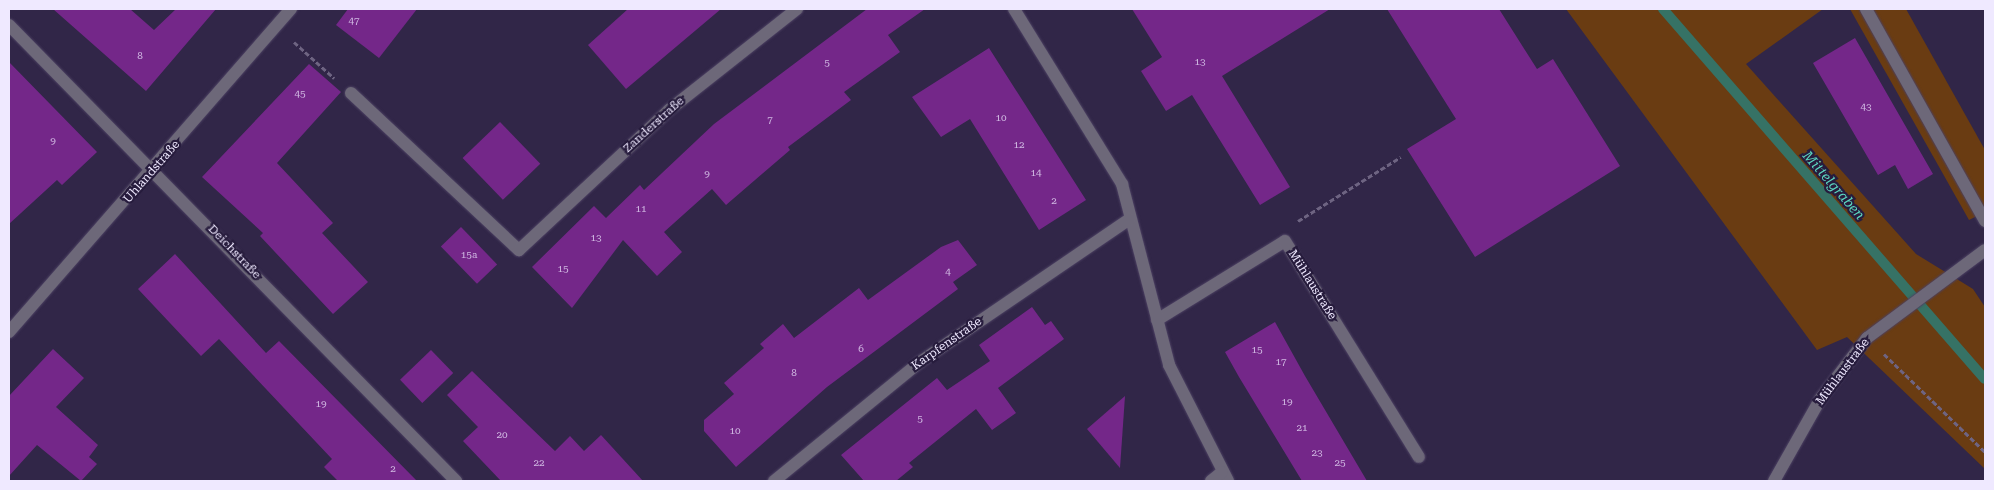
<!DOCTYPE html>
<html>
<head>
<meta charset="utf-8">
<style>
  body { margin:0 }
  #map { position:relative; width:1994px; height:490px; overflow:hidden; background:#312648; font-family:"Roboto Serif",serif }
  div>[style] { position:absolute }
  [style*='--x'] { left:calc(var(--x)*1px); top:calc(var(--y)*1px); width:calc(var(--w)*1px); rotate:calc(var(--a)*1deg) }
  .green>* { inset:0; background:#6a3c12 }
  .stream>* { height:10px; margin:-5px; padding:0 5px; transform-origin:5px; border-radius:5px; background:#367265 }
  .building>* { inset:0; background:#742789; transform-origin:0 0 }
  .path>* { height:3px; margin-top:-1.5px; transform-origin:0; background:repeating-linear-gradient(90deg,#6e6482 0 5px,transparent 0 7.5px) }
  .roads { filter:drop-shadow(0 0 1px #4c4162) drop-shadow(0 0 1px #4c4162) }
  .lane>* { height:12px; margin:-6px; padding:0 6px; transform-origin:6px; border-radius:6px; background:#6d6879 }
  .street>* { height:12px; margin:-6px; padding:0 6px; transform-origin:6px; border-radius:6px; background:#6d6879 }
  span { translate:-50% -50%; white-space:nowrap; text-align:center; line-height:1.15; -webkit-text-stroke:4.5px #271c3d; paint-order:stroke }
  .number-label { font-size:10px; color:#d0b8e2 }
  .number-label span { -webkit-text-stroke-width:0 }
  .street-label { font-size:12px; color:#efe9ff }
  .water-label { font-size:14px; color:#5cd8c0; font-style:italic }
  .frame { position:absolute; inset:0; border:10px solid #efe9ff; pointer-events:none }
</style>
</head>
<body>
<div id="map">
  <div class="green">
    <i style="clip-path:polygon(1566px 9px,1823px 9px,1746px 64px,1916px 254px,1973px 289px,1985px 307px,1985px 469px,1847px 337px,1817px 350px)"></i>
    <i style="clip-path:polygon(1850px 9px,1906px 9px,1985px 150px,1985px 212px,1969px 220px)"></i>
  </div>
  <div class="stream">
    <i style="--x:1663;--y:9;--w:490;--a:49"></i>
  </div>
  <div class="building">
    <i style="clip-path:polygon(53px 9px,130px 9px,154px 30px,176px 9px,216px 9px,146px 91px)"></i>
    <i style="clip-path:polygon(348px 9px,417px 9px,379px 58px,336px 25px)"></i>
    <i style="clip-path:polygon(628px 9px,721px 9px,626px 89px,588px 45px)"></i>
    <i style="clip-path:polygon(867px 9px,925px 9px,888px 35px,900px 52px,844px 92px,851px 100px,788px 147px,790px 150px,726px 205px,712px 189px,664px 232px,682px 252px,657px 276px,623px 240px,572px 308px,532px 267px,594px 206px,606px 218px,640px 185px,644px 190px,714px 124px)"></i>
    <i style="clip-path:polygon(1132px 9px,1330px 9px,1222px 76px,1290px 187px,1260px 205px,1192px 95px,1166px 111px,1141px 71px,1162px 57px)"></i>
    <i style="clip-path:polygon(1387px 9px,1499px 9px,1537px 69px,1553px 59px,1620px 166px,1475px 257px,1407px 149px,1456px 119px)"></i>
    <i style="clip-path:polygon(1855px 38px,1933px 174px,1908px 189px,1895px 165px,1878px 175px,1813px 63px)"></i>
    <i style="clip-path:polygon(989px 48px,1086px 200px,1039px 230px,970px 119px,941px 137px,912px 97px)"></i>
    <i style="clip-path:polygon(9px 62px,97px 152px,62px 185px,57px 180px,9px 224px)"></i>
    <i style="clip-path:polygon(309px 64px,341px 92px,277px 163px,333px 223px,322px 233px,368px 282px,333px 314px,260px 236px,263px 233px,202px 177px)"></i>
    <i style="left:500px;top:122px;width:58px;height:52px;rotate:46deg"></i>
    <i style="left:461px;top:227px;width:52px;height:28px;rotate:46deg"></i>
    <i style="clip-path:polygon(958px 240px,977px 265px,953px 282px,958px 289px,827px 387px,736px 467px,704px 431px,704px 420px,734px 394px,724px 383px,764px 348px,760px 344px,783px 324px,794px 338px,859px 288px,868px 300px,941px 247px)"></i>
    <i style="clip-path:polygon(175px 254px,266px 353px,279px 341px,417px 481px,338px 481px,324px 467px,332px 459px,219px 339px,201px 356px,138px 289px)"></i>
    <i style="clip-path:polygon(1032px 307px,1045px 325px,1051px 321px,1064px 339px,998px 388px,1016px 413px,992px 430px,976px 409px,909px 463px,913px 467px,896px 481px,864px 481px,841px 455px,937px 378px,947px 390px,990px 361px,979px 345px)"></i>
    <i style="clip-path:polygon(1275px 322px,1305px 376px,1367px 481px,1302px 481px,1239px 377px,1225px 352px)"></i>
    <i style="clip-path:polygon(53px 349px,84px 378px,56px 407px,98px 445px,89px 457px,97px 464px,81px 481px,37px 445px,9px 476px,9px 396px)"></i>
    <i style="left:431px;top:350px;width:32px;height:43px;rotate:46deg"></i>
    <i style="clip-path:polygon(472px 371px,555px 451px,570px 436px,584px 451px,601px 435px,643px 481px,501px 481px,463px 441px,478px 427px,447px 395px)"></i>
    <i style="clip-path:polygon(1125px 396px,1120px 468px,1087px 429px)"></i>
  </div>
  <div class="path">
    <i style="--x:294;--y:42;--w:54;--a:42"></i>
    <i style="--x:1298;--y:221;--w:121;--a:-31.9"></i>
    <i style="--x:1884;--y:354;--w:141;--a:44.1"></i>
  </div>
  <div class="roads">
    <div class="lane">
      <i style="--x:1866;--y:9;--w:243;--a:60.7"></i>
      <i style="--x:351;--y:93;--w:230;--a:43.1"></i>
      <i style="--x:1157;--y:320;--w:150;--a:-31.7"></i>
      <i style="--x:1285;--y:241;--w:254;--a:58.2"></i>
      <i style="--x:1867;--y:338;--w:147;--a:-36.7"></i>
    </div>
    <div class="street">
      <i style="--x:1014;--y:9;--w:206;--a:58.3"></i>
      <i style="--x:1122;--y:184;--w:187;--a:75.4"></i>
      <i style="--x:1169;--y:365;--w:130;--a:63"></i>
      <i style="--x:9;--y:25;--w:639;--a:45.57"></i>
      <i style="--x:519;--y:250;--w:205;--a:-43"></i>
      <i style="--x:669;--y:110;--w:163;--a:-38.3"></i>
      <i style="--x:9;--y:332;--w:429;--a:-48.9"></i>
      <i style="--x:774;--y:481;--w:188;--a:-39.2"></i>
      <i style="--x:920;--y:362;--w:254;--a:-34.3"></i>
      <i style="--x:1211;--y:481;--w:14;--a:-39"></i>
      <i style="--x:1774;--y:481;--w:95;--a:-60.5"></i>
      <i style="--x:1821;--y:398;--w:76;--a:-52.5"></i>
    </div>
  </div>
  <div class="number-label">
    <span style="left:354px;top:21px">47</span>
    <span style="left:140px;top:56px">8</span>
    <span style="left:1200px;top:62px">13</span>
    <span style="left:827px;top:63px">5</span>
    <span style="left:300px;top:94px">45</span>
    <span style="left:1866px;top:107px">43</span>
    <span style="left:1001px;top:118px">10</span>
    <span style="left:770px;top:120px">7</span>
    <span style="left:53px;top:141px">9</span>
    <span style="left:1019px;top:145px">12</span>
    <span style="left:1036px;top:173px">14</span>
    <span style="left:707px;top:174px">9</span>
    <span style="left:1054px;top:201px">2</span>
    <span style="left:641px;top:209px">11</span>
    <span style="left:596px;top:238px">13</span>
    <span style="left:469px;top:255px">15a</span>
    <span style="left:563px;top:269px">15</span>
    <span style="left:948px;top:272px">4</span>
    <span style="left:861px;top:349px">6</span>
    <span style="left:1257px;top:350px">15</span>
    <span style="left:1281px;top:362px">17</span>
    <span style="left:794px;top:373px">8</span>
    <span style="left:1287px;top:402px">19</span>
    <span style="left:321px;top:404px">19</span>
    <span style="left:920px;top:419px">5</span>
    <span style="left:1302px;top:428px">21</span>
    <span style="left:735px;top:431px">10</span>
    <span style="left:502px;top:435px">20</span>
    <span style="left:1317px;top:453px">23</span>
    <span style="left:539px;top:463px">22</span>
    <span style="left:1340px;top:463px">25</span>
    <span style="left:393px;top:469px">2</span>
  </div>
  <div class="street-label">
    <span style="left:654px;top:125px;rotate:-42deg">Zanderstraße</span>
    <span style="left:152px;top:172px;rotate:-49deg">Uhlandstraße</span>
    <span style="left:234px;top:252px;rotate:46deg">Deichstraße</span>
    <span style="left:1312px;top:285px;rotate:58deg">Mühlaustraße</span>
    <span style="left:947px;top:344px;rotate:-35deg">Karpfenstraße</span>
    <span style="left:1843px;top:372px;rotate:-53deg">Mühlaustraße</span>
  </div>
  <div class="water-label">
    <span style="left:1834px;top:185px;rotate:49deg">Mittelgraben</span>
  </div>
  <div class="frame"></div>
</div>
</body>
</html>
